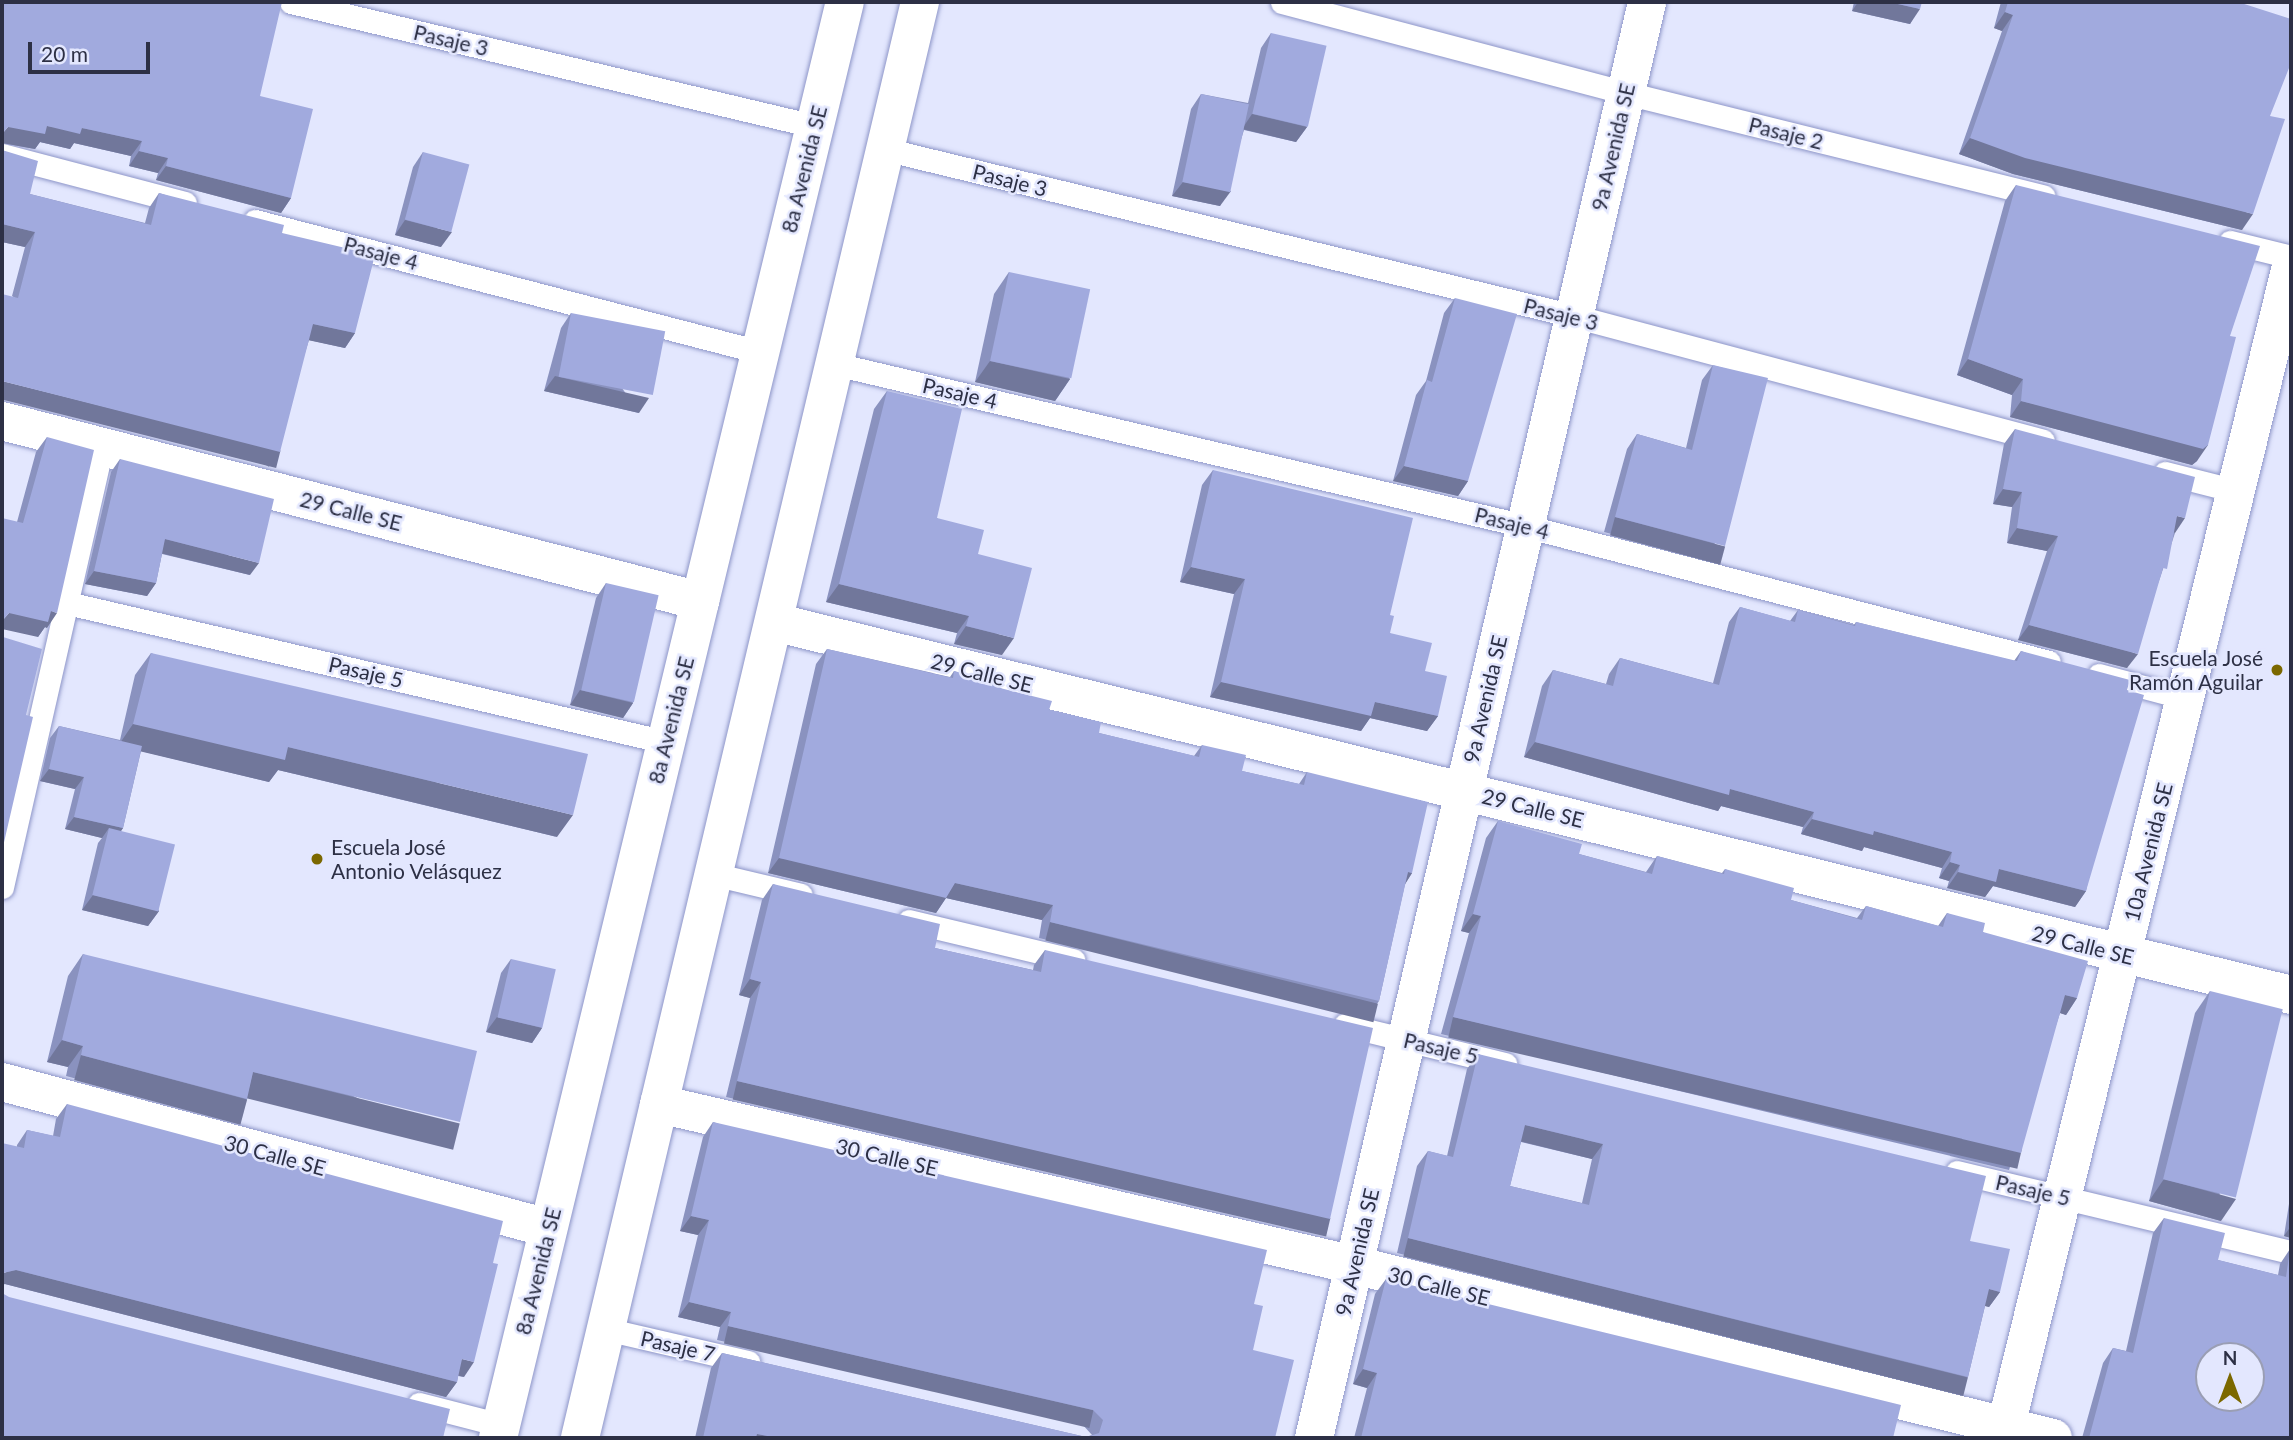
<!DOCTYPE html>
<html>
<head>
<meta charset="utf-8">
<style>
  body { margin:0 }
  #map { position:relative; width:2293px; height:1440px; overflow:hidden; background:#e3e7fe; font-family:Lato,sans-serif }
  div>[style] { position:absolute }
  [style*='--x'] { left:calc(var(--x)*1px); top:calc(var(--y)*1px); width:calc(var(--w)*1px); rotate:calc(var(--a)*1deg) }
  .roads { filter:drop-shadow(0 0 2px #8d95c8) drop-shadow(0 0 2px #8d95c8) }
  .lane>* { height:23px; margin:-11.5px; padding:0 11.5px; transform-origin:11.5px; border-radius:11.5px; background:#fff }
  .street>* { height:38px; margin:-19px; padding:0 19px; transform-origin:19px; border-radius:19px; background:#fff }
  .secondary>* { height:38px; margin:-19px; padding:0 19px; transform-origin:19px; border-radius:19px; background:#fff }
  .wall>* { inset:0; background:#8a92bf }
  .shaded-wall>* { inset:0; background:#71779b; transform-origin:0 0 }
  .building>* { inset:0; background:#a1aade; transform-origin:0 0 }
  .dots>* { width:19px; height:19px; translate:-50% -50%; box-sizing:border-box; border:4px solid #e3e7fe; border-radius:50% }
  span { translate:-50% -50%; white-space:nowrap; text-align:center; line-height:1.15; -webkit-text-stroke:5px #e3e7fe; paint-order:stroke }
  .street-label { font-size:21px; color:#2d3045 }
  .poi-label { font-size:21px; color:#2d3045 }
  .right { translate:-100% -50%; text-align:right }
  .left { translate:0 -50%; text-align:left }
  .frame { position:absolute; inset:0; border:4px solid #2d3045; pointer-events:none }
  .north { position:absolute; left:2195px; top:1342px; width:70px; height:70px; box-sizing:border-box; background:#e3e7fe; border:2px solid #9a9eb4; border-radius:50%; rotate:0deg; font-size:19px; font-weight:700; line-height:28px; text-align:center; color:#2d3045 }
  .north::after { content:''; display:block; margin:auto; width:24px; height:32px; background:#7b6800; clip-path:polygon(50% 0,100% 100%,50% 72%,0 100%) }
  .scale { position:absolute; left:28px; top:42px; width:122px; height:32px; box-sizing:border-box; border:4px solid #2d3045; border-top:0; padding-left:9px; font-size:21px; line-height:24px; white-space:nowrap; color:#2d3045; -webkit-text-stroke:5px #e3e7fe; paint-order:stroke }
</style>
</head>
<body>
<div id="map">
  <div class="roads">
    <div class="lane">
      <i style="--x:291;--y:2;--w:537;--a:13.34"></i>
      <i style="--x:1282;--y:2;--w:356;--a:14.8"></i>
      <i style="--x:1626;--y:93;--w:430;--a:13.9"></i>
      <i style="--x:884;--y:149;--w:710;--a:13.61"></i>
      <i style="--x:1574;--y:316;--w:485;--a:14.9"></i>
      <i style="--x:2;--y:155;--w:189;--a:14.7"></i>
      <i style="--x:255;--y:221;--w:522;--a:14.54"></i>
      <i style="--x:2230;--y:242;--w:63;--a:13.8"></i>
      <i style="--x:835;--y:364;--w:709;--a:13.21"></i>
      <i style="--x:1525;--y:526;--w:541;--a:14.55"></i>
      <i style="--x:2165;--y:473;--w:73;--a:14.2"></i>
      <i style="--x:67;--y:603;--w:615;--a:13.06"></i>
      <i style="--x:2099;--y:675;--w:89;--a:15"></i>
      <i style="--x:713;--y:874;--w:90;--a:13.4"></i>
      <i style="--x:2;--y:887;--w:451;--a:-77.2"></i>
      <i style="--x:909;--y:921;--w:169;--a:13.4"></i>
      <i style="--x:1345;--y:1025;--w:165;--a:13.7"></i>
      <i style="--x:1957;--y:1172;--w:343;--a:13.5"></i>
      <i style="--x:605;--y:1329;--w:147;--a:13"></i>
      <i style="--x:419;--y:1404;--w:85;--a:14.4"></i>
    </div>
    <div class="street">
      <i style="--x:2;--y:421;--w:721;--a:14.46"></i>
      <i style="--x:774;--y:622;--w:1562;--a:13.81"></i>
      <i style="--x:2;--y:1082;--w:565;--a:14.97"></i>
      <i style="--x:659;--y:1104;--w:713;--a:13.04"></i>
      <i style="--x:1354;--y:1265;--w:720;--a:13.9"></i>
      <i style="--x:1314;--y:1438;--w:1474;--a:-76.94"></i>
      <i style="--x:2003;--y:1438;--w:1207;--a:-76.19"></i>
    </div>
    <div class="secondary">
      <i style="--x:498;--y:1438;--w:1477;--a:-76.42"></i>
      <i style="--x:580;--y:1438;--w:1476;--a:-76.68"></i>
    </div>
  </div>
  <div class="wall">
    <i style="clip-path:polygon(1854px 2px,1922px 2px,1910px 24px,1852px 11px)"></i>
    <i style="clip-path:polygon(2001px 2px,2238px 2px,2270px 116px,2242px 230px,2013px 174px,1959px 154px,2002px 31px,1994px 28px)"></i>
    <i style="clip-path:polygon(1271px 33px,1307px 127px,1296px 142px,1244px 130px,1220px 206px,1172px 196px,1191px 109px,1201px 94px,1248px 103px,1261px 48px)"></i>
    <i style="clip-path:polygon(260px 96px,291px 198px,281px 213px,156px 180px,158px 173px,129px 166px,131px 156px,74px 143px,70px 149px,40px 142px,35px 149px,2px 143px)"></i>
    <i style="clip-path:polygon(2px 148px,30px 194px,145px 223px,149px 208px,159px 193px,282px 233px,355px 333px,345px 348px,309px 340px,269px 467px,12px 296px,25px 247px,2px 242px)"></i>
    <i style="clip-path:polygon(423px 152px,441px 247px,395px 235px,413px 167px)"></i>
    <i style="clip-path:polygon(2016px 185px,2230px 336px,2197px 461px,2192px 465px,2010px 417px,2012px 395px,1957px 375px,2005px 201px)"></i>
    <i style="clip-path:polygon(1009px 272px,1070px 379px,1055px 401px,975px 382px,994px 294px)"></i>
    <i style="clip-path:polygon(1455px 298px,1468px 481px,1458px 496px,1393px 481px,1416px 395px,1426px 381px,1444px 313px)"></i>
    <i style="clip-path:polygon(571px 313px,639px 413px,544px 391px,561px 328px)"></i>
    <i style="clip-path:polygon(1713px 365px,1715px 561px,1604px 532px,1627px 449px,1637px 434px,1686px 448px,1702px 380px)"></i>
    <i style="clip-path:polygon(887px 391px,937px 518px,978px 554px,1002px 655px,954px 644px,957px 633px,826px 602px,874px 409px)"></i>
    <i style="clip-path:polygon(2015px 429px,2175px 533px,2160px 578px,2127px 668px,2018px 640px,2047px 551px,2007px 543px,2012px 507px,1993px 504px,2004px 444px)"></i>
    <i style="clip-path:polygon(47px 437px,47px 628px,45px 627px,38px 637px,17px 522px,36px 452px)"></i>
    <i style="clip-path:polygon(120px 459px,250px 575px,162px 554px,156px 583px,147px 596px,85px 584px,111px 472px)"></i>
    <i style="clip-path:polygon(1213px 470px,1390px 615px,1390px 633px,1425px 671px,1438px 716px,1427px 731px,1370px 718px,1361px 731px,1210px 697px,1234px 594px,1180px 582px,1202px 485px)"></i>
    <i style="clip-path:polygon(606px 583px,633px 703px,623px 718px,570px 705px,596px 598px)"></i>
    <i style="clip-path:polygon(1740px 607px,1790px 621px,1798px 610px,1854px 625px,1856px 622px,2014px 661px,2021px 651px,2127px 690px,2086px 891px,2075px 907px,1993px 886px,1985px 897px,1947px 888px,1949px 881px,1939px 878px,1942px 868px,1864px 847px,1862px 851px,1801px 834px,1803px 827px,1721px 806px,1718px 811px,1524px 757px,1542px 686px,1553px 670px,1606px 684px,1609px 674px,1620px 658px,1713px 683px,1729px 622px)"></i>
    <i style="clip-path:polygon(827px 649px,950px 677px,954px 671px,1000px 688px,1099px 733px,1194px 756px,1202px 745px,1242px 771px,1299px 784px,1307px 772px,1412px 873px,1405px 884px,1379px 1001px,1368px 1017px,1039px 938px,1042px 920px,946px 898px,936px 913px,768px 873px,816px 664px)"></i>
    <i style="clip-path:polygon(151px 653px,557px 837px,278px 770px,269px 782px,141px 751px,123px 828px,121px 831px,159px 911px,148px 926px,82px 910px,98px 843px,102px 838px,65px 829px,75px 789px,40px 781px,50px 738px,59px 726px,120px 740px,135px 675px)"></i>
    <i style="clip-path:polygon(1498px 821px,1579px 854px,1646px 872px,1657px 856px,1722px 873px,1725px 869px,1791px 900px,1857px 918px,1866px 906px,1938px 926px,1947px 913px,1983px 932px,2077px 998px,2066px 1015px,2060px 1013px,2009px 1170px,1441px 1034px,1469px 933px,1461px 931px,1486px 838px)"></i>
    <i style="clip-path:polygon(773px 884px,935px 948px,1033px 970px,1034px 965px,1045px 950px,1330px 1219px,1319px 1234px,726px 1097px,750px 998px,739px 995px,762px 900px)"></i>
    <i style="clip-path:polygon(83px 954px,445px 1144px,248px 1096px,247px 1099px,232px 1121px,66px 1076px,68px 1067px,47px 1062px,68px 976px)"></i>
    <i style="clip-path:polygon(511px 959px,542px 1028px,532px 1043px,486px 1032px,501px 973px)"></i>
    <i style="clip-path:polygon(2210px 991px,2221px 1221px,2149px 1201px,2195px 1013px)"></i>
    <i style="clip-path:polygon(evenodd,1478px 1054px,1970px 1241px,2000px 1292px,1989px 1307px,1985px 1306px,1968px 1377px,1957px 1392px,1397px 1253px,1417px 1166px,1428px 1151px,1447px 1156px,1467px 1069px,1478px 1054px,1521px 1142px,1592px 1159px,1582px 1203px,1510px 1186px,1521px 1142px)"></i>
    <i style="clip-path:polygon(67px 1104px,464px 1377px,458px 1376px,457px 1382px,446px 1397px,5px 1284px,17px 1145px,27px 1130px,53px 1136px,56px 1119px)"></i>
    <i style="clip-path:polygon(713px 1122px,1254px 1304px,1253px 1350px,1275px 1438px,695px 1438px,711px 1368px,722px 1353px,1086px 1437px,1092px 1435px,1082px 1424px,717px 1340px,720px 1327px,678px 1317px,698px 1235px,680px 1231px,703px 1137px)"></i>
    <i style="clip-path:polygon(2291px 1191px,2291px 1238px,2284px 1236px)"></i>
    <i style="clip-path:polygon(2164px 1218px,2218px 1260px,2278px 1275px,2280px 1264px,2290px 1249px,2291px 1438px,2082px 1438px,2103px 1363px,2113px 1348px,2126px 1351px,2153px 1233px)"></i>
    <i style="clip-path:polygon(1386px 1279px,1893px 1438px,1895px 1438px,1354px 1438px,1367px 1388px,1353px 1384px,1375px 1294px)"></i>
  </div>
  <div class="shaded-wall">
    <i style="clip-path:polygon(1858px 2px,1889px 2px,1920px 9px,1910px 24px,1852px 11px)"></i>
    <i style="clip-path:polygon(2005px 12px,2013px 15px,2002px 31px,1994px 28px)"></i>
    <i style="clip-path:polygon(1252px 114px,1307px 127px,1296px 142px,1242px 129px)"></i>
    <i style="clip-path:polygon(47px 126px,82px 128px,142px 141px,131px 156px,74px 143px,70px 149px,40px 142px,35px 149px,2px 143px,2px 134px,8px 127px)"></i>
    <i style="clip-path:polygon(1970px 138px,2253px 214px,2242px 230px,2013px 174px,1959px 154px)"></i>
    <i style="clip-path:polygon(139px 151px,168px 158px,158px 173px,129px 166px)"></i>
    <i style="clip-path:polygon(166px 166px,291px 198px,281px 213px,156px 180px)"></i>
    <i style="clip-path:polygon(1183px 182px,1231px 191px,1220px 206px,1172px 196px)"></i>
    <i style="clip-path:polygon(405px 220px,452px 232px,441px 247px,395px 235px)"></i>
    <i style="clip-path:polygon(2px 224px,35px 232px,25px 247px,2px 242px)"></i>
    <i style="clip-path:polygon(313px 324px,355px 333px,345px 348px,303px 339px)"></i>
    <i style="clip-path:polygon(1968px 359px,2023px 379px,2012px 395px,1957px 375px)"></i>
    <i style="clip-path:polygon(990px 361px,1070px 379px,1055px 401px,975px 382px)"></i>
    <i style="clip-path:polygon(555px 376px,649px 398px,639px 413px,544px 391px)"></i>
    <i style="left:2px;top:381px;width:287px;height:18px;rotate:14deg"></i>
    <i style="clip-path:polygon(2021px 401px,2208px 445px,2197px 461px,2192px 465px,2010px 417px)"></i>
    <i style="clip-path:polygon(1404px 466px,1468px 481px,1458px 496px,1393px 481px)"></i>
    <i style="clip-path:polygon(2003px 489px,2022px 492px,2012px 507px,1993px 504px)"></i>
    <i style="clip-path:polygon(2177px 516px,2185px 518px,2175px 533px,2167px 531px)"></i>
    <i style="left:1615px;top:517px;width:114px;height:19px;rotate:15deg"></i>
    <i style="clip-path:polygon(2017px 528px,2058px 536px,2047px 551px,2007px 543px)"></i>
    <i style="clip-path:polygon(165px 539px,259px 563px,250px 575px,156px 552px)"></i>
    <i style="clip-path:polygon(1191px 567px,1245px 579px,1234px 594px,1180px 582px)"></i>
    <i style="clip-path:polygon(94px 571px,156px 583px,147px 596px,85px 584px)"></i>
    <i style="clip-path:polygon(839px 584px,969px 616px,957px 633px,826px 602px)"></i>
    <i style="clip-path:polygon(51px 611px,57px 613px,47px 628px,45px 627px,38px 637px,2px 629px,2px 621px,9px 613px)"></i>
    <i style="clip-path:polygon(2029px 625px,2138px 654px,2127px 668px,2018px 640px)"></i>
    <i style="clip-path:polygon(966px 626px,1014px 638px,1002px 655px,954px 644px)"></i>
    <i style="clip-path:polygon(1221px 682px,1375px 702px,1438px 716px,1427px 731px,1370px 718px,1361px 731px,1210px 697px)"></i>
    <i style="clip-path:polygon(580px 690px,633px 703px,623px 718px,570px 705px)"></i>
    <i style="clip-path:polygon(133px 724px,288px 747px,573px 815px,557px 837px,278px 770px,269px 782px,118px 746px)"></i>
    <i style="clip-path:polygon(1535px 742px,1730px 789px,1814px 812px,1803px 827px,1721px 806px,1718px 811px,1524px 757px)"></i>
    <i style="clip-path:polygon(49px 769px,84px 777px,75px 789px,40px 781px)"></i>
    <i style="clip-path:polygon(74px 817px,123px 828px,114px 841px,109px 828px,102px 838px,65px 829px)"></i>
    <i style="clip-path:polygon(1812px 819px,1874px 831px,1952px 852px,1942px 868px,1864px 847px,1862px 851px,1801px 834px)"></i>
    <i style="clip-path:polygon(779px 858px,955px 883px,1053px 905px,1042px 920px,946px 898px,936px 913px,768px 873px)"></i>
    <i style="clip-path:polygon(1950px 862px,1960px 865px,1949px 881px,1939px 878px)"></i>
    <i style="clip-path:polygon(1999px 869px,2086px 891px,2075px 907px,1993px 886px,1985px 897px,1947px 888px,1958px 872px)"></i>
    <i style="clip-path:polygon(1408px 872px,1412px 873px,1402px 889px)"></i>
    <i style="clip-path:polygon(93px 895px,159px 911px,148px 926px,82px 910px)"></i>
    <i style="clip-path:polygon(1473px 914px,1481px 916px,1469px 933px,1461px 931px)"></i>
    <i style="left:1050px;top:922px;width:338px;height:19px;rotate:14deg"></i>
    <i style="clip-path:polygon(750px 979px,761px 982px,750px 998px,739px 995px)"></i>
    <i style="clip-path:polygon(2065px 995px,2077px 998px,2066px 1015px,2054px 1011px)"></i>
    <i style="clip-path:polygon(497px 1017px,542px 1028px,532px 1043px,486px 1032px)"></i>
    <i style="left:1453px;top:1017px;width:584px;height:21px;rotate:13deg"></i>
    <i style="clip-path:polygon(62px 1040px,83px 1046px,68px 1067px,47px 1062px)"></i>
    <i style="left:81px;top:1055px;width:172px;height:26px;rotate:15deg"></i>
    <i style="left:253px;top:1072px;width:213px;height:27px;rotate:14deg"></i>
    <i style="left:737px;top:1081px;width:609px;height:19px;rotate:13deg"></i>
    <i style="clip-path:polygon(1525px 1125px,1603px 1144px,1592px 1159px,1515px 1140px)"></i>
    <i style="clip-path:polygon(2164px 1179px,2236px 1199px,2221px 1221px,2149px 1201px)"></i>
    <i style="clip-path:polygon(691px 1216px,709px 1220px,698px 1235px,680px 1231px)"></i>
    <i style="clip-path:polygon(2291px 1226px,2291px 1238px,2284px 1236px)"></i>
    <i style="left:1408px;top:1238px;width:577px;height:19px;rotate:14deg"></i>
    <i style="clip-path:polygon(16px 1270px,457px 1382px,446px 1397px,5px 1284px,2px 1285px,2px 1275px,3px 1273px)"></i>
    <i style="clip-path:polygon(1989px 1289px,2000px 1292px,1989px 1307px,1978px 1304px)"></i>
    <i style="clip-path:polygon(689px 1302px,731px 1312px,720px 1327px,678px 1317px)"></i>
    <i style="left:728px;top:1326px;width:375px;height:18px;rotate:13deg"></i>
    <i style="clip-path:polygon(462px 1359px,474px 1362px,464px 1377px,452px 1374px)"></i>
    <i style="clip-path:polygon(1363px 1369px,1377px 1373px,1367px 1388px,1353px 1384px)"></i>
    <i style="clip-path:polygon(757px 1434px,778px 1438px,754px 1438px)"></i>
  </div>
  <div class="building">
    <i style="clip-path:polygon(2px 2px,282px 2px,260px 96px,313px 109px,291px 198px,166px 166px,168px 158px,139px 151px,142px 141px,82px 128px,80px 134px,47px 126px,45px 134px,8px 127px,2px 134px)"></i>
    <i style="clip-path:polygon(1889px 2px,1922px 2px,1920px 9px)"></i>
    <i style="clip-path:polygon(2008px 2px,2238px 2px,2291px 19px,2291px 63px,2270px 116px,2285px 119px,2253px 214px,2025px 158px,1970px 138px,2013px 15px,2005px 12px)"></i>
    <i style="left:1271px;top:33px;width:57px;height:83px;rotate:13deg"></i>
    <i style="left:1201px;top:94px;width:49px;height:90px;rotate:12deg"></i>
    <i style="clip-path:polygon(2px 148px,2px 150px,38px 161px,30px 194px,151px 225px,159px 193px,284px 225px,282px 233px,375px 255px,355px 333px,313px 324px,280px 452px,2px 381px,2px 294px,18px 298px,35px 232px,2px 224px)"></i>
    <i style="left:423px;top:152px;width:48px;height:70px;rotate:15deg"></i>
    <i style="clip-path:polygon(2016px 185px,2260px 246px,2230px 336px,2236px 337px,2208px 445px,2203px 449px,2021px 401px,2023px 379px,1968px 359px)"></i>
    <i style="left:1009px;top:272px;width:83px;height:91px;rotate:12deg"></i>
    <i style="clip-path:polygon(1455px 298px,1517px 314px,1468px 481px,1404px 466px,1427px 380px,1432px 382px)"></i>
    <i style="left:571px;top:313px;width:96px;height:65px;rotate:11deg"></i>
    <i style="clip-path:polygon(1713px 365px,1768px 378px,1725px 546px,1615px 517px,1637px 434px,1692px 450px)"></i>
    <i style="clip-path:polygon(887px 391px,962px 409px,937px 518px,984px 530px,978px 554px,1032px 568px,1014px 638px,966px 626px,969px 616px,839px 584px)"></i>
    <i style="clip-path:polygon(2015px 429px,2195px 477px,2185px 518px,2177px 516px,2167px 569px,2163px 568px,2138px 654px,2029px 625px,2058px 536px,2017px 528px,2022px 492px,2003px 489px)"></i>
    <i style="clip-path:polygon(47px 437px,94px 450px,57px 613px,51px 611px,48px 622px,9px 613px,2px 621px,2px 518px,23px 523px)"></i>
    <i style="clip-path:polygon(120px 459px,274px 499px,259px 563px,165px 539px,156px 583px,94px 571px)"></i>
    <i style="clip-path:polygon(1213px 470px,1413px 518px,1390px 615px,1394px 616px,1390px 633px,1432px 643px,1425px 671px,1447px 676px,1438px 716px,1375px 702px,1371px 716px,1221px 682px,1245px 579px,1191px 567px)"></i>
    <i style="left:606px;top:583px;width:54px;height:110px;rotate:13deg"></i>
    <i style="clip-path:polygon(1740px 607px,1795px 622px,1798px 610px,1855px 626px,1856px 622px,2017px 661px,2021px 651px,2130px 680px,2127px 690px,2144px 695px,2086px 891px,1999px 869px,1996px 882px,1958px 872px,1960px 865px,1950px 862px,1952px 852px,1874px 831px,1873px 835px,1812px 819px,1814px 812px,1730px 789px,1729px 795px,1535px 742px,1553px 670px,1613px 686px,1620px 658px,1719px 685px)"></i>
    <i style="clip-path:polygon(2px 633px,3px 637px,42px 649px,26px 715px,33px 717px,2px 851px)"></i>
    <i style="clip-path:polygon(827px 649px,953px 678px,954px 671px,1002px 683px,1000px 688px,1052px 701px,1049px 710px,1101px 722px,1099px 733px,1199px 757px,1202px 745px,1246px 755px,1242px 771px,1304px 785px,1307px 772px,1428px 802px,1412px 873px,1408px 872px,1379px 1001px,1050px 922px,1053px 905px,955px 883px,946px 898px,779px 858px)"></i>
    <i style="clip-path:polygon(151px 653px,588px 754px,573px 815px,288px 747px,285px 760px,133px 724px)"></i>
    <i style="clip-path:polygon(59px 726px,142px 746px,123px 828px,74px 817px,84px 777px,49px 769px)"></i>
    <i style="clip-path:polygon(1498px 821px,1582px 844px,1579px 854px,1652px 874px,1657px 856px,1724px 874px,1725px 869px,1794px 888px,1791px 900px,1862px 920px,1866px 906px,1943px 927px,1947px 913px,1985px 923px,1983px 932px,2088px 961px,2077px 998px,2065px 995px,2021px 1153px,1453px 1017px,1481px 916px,1473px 914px)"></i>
    <i style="left:109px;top:828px;width:68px;height:69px;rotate:14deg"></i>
    <i style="clip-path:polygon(773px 884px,940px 924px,935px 948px,1041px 972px,1045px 950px,1373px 1028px,1330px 1219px,737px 1081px,761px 982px,750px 979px)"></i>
    <i style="clip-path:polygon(83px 954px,477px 1051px,460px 1122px,253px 1072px,247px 1099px,81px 1055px,83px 1046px,62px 1040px)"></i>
    <i style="left:511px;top:959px;width:46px;height:60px;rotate:13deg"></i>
    <i style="left:2210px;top:991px;width:75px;height:194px;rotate:14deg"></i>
    <i style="clip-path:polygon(evenodd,1478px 1054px,1986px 1176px,1970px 1241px,2010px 1249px,2000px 1292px,1989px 1289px,1968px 1377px,1408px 1238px,1428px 1151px,1453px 1157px,1478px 1054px,1525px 1125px,1603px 1144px,1589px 1205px,1510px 1186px,1525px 1125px)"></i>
    <i style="clip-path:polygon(67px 1104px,503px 1221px,493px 1263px,498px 1264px,474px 1362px,462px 1359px,457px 1382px,16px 1270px,3px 1273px,2px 1275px,2px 1143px,24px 1148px,27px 1130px,60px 1137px)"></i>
    <i style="clip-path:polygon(713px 1122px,1267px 1250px,1254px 1304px,1263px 1306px,1253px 1350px,1294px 1360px,1275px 1438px,778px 1438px,757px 1434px,756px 1438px,703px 1438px,722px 1353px,1086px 1437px,1099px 1433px,1103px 1420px,1093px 1410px,728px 1326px,731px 1312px,689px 1302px,709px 1220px,691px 1216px)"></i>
    <i style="clip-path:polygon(evenodd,2164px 1218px,2225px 1233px,2218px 1260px,2286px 1277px,2290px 1249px,2291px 1249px,2291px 1438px,2089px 1438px,2113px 1348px,2133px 1353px,2164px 1218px,2209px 1356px,2251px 1356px,2251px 1398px,2209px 1398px,2209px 1356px)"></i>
    <i style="clip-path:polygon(1386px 1279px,1901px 1405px,1893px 1438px,1895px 1438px,1361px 1438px,1377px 1373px,1363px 1369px)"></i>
    <i style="clip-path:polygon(2px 1291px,2px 1293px,9px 1297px,450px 1409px,443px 1438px,2px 1438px)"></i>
  </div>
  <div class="dots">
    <i style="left:2277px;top:670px;background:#7b6800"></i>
    <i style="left:317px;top:859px;background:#7b6800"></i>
  </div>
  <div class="street-label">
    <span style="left:451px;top:40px;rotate:13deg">Pasaje 3</span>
    <span style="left:1786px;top:133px;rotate:14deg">Pasaje 2</span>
    <span style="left:1613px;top:147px;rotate:-77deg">9a Avenida SE</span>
    <span style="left:804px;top:169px;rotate:-76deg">8a Avenida SE</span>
    <span style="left:1010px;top:180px;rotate:14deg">Pasaje 3</span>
    <span style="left:381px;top:253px;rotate:15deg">Pasaje 4</span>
    <span style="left:1561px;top:314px;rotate:14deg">Pasaje 3</span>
    <span style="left:960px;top:393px;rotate:13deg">Pasaje 4</span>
    <span style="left:351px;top:511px;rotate:14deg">29 Calle SE</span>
    <span style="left:1512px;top:523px;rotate:14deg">Pasaje 4</span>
    <span style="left:366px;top:672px;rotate:13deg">Pasaje 5</span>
    <span style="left:982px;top:673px;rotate:14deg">29 Calle SE</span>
    <span style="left:1485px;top:699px;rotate:-77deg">9a Avenida SE</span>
    <span style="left:671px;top:720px;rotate:-76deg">8a Avenida SE</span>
    <span style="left:1533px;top:808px;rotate:14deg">29 Calle SE</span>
    <span style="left:2148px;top:852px;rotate:-76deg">10a Avenida SE</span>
    <span style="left:2083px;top:945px;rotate:14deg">29 Calle SE</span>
    <span style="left:1441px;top:1048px;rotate:13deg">Pasaje 5</span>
    <span style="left:275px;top:1155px;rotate:15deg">30 Calle SE</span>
    <span style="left:887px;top:1157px;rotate:13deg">30 Calle SE</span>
    <span style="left:2033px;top:1190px;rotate:13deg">Pasaje 5</span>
    <span style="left:1357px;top:1252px;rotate:-77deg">9a Avenida SE</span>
    <span style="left:538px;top:1271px;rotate:-76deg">8a Avenida SE</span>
    <span style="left:1439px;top:1286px;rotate:14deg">30 Calle SE</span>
    <span style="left:678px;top:1346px;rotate:13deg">Pasaje 7</span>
  </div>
  <div class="poi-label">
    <span class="right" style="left:2263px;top:670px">Escuela José<br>Ramón Aguilar</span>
    <span class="left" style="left:331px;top:859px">Escuela José<br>Antonio Velásquez</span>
  </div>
  <div class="frame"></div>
  <div class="north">N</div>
  <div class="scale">20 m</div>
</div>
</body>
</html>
